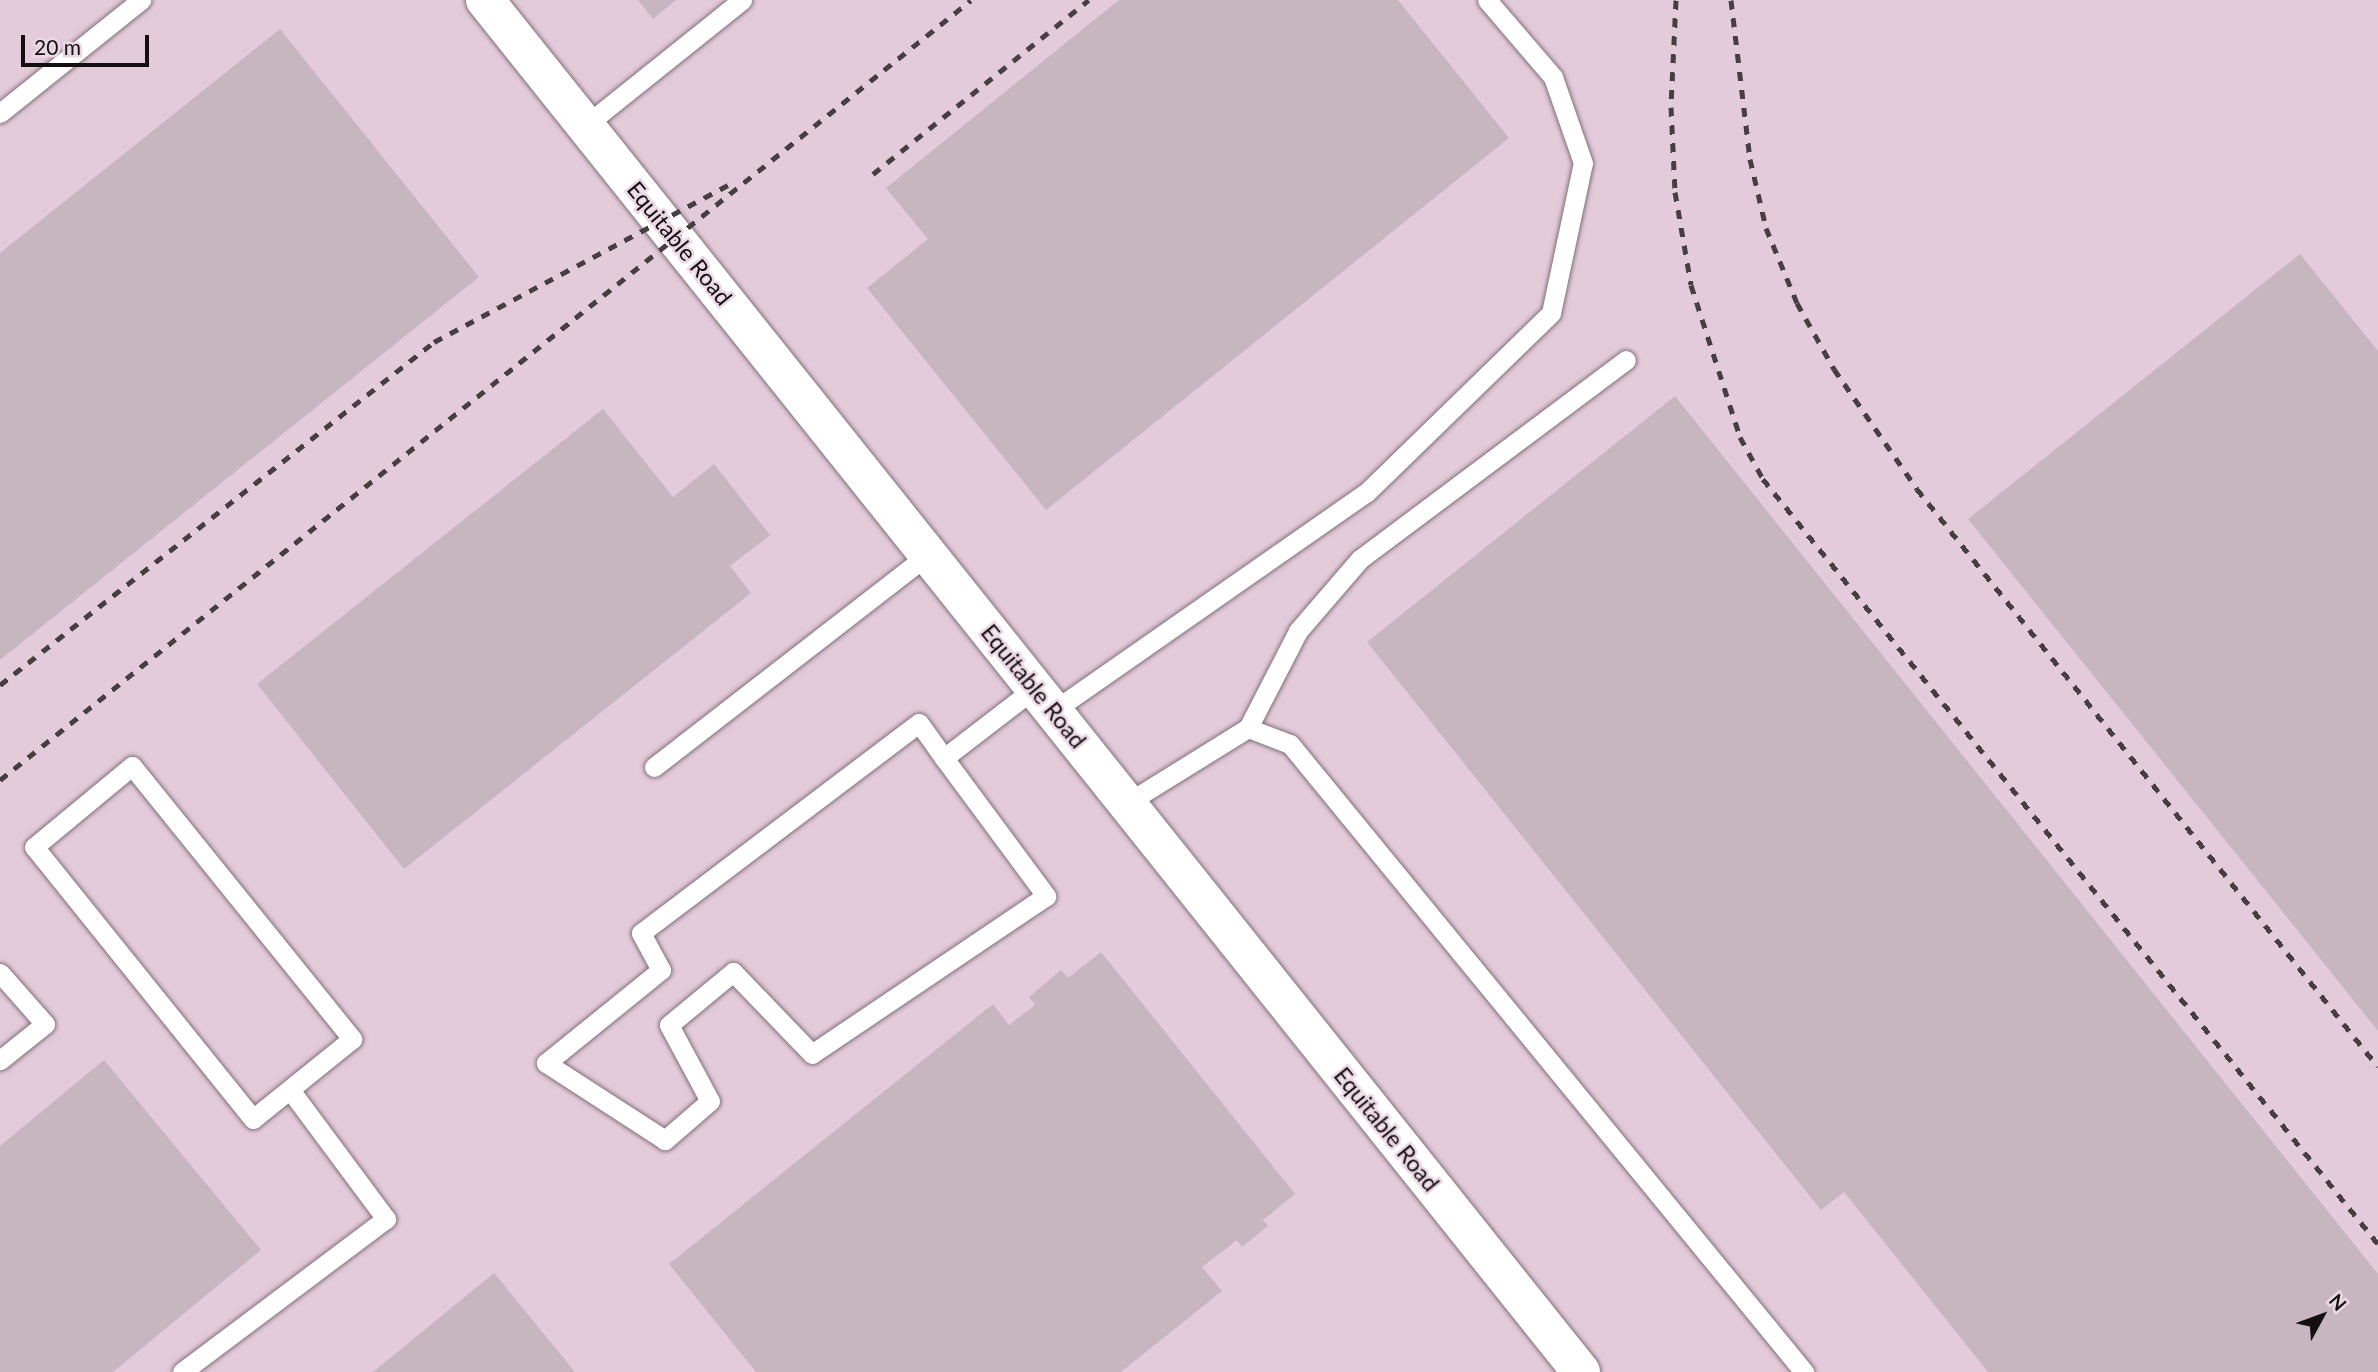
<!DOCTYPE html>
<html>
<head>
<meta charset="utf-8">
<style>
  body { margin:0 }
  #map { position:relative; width:2378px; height:1372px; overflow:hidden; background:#ead8e3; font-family:Lato,sans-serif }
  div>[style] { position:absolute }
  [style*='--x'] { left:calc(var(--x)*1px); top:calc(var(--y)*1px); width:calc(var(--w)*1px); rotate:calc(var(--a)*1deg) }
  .built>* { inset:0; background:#e4cbda; transform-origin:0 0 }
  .building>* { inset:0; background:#c7b5c0 }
  .roads { filter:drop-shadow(0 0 2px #80707a) drop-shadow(0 0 2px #80707a) }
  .service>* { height:19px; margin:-9.5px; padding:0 9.5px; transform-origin:9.5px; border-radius:9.5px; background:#fff }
  .minor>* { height:38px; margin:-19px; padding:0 19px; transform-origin:19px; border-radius:19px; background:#fff }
  .rail>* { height:5px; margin-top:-2.5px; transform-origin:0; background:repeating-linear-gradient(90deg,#473e43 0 9px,transparent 0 18px) }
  span { translate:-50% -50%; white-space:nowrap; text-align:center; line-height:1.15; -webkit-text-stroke:5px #ead8e3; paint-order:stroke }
  .street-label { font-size:23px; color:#150f12 }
  .north { position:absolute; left:2287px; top:1281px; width:70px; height:70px; -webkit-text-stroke:5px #ead8e3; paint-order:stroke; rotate:49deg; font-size:19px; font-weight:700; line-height:28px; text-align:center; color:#150f12 }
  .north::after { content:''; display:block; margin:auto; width:24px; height:32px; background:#150f12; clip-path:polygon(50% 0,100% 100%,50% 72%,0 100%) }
  .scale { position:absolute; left:21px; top:35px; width:128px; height:32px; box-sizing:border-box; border:4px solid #150f12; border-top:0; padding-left:9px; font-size:21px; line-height:24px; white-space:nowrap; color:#150f12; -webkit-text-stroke:5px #ead8e3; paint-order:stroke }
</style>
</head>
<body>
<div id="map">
  <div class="built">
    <i style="left:0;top:0;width:2378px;height:1372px"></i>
  </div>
  <div class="building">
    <i style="clip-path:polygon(638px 0,676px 0,653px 19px)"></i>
    <i style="clip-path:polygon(1119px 0,1398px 0,1509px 138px,1046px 510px,867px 288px,928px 239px,886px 188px)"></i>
    <i style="clip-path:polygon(280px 29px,479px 277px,0 660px,0 253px)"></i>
    <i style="clip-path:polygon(2300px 254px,2378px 351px,2378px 1031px,1968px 519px)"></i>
    <i style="clip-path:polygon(1675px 396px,2378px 1274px,2378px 1372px,1988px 1372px,1844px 1192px,1821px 1210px,1367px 642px)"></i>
    <i style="clip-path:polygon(603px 409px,673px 497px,714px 464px,770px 535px,730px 566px,751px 593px,404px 869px,257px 684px)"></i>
    <i style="clip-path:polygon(1101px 952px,1295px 1194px,1263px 1220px,1268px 1226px,1242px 1247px,1237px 1240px,1202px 1267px,1222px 1291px,1121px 1372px,756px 1372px,669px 1264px,993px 1004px,1009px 1025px,1035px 1005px,1029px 997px,1061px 970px,1068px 978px)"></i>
    <i style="clip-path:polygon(104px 1060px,261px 1250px,113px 1372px,0 1372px,0 1146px)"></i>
    <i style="clip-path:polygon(494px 1273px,575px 1372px,373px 1372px)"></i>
  </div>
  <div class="roads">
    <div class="service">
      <i style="--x:0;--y:113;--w:181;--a:-38.7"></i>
      <i style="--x:586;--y:125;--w:200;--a:-38.7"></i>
      <i style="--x:1053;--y:711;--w:381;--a:-34.9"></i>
      <i style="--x:1366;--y:493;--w:258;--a:-44.2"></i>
      <i style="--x:1551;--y:313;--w:153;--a:-78"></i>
      <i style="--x:1583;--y:163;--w:91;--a:-109.2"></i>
      <i style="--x:1553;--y:77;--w:101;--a:-130.6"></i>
      <i style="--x:1248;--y:728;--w:109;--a:-62.7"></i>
      <i style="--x:1298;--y:631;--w:95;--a:-49.3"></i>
      <i style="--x:1360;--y:559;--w:332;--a:-36.8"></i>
      <i style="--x:944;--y:758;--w:172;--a:53.5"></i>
      <i style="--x:1046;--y:896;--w:282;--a:146"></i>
      <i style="--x:812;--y:1054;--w:114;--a:-133.9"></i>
      <i style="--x:733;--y:972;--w:83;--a:140.4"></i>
      <i style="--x:669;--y:1025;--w:86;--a:61.7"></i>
      <i style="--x:710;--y:1101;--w:60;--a:139.1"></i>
      <i style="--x:665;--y:1140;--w:142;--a:-147.1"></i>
      <i style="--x:546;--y:1063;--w:148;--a:-39"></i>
      <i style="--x:661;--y:970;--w:42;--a:-118.4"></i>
      <i style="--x:641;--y:933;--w:348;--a:-37.1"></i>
      <i style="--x:919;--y:723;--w:43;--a:54.5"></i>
      <i style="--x:944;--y:758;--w:115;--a:-37.6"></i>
      <i style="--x:132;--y:766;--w:351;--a:51.1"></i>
      <i style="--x:352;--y:1039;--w:127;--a:141.1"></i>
      <i style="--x:253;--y:1119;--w:349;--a:-128.8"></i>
      <i style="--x:34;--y:847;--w:127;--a:-39.6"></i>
      <i style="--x:654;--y:767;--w:348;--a:-37.8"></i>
      <i style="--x:1127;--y:803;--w:142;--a:-31.8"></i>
      <i style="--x:1248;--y:728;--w:45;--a:20.9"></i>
      <i style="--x:1290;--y:744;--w:812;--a:50.7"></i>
      <i style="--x:0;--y:973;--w:68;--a:48.6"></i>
      <i style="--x:45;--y:1024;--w:58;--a:141.3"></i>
      <i style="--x:182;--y:1372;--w:255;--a:-36.9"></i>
      <i style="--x:386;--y:1219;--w:159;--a:-126.6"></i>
    </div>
    <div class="minor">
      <i style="--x:485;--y:0;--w:1756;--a:51.38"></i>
    </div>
  </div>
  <div class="rail">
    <i style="--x:1676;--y:0;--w:107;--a:92.7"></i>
    <i style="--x:1671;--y:107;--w:85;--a:87.3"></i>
    <i style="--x:1675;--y:192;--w:94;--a:80.2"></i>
    <i style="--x:1691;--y:285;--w:160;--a:72.1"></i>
    <i style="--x:1740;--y:437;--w:48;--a:61.3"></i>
    <i style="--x:1763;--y:479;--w:982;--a:51.2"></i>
    <i style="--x:1731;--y:0;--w:160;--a:83.2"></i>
    <i style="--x:1750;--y:159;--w:71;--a:76.9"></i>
    <i style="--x:1766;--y:228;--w:81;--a:67.5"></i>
    <i style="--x:1797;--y:303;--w:76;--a:60.7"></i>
    <i style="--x:1834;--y:369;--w:146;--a:55.3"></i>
    <i style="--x:1917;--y:489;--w:739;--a:51.42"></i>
    <i style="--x:873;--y:174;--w:277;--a:-38.9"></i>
    <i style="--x:0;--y:685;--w:553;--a:-38.32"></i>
    <i style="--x:434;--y:342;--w:336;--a:-28.1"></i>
    <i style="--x:0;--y:780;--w:1245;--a:-38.77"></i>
  </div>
  <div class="street-label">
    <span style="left:680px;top:243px;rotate:51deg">Equitable Road</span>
    <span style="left:1034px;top:686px;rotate:51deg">Equitable Road</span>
    <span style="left:1387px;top:1129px;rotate:51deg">Equitable Road</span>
  </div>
  <div class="north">N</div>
  <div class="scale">20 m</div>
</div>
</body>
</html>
